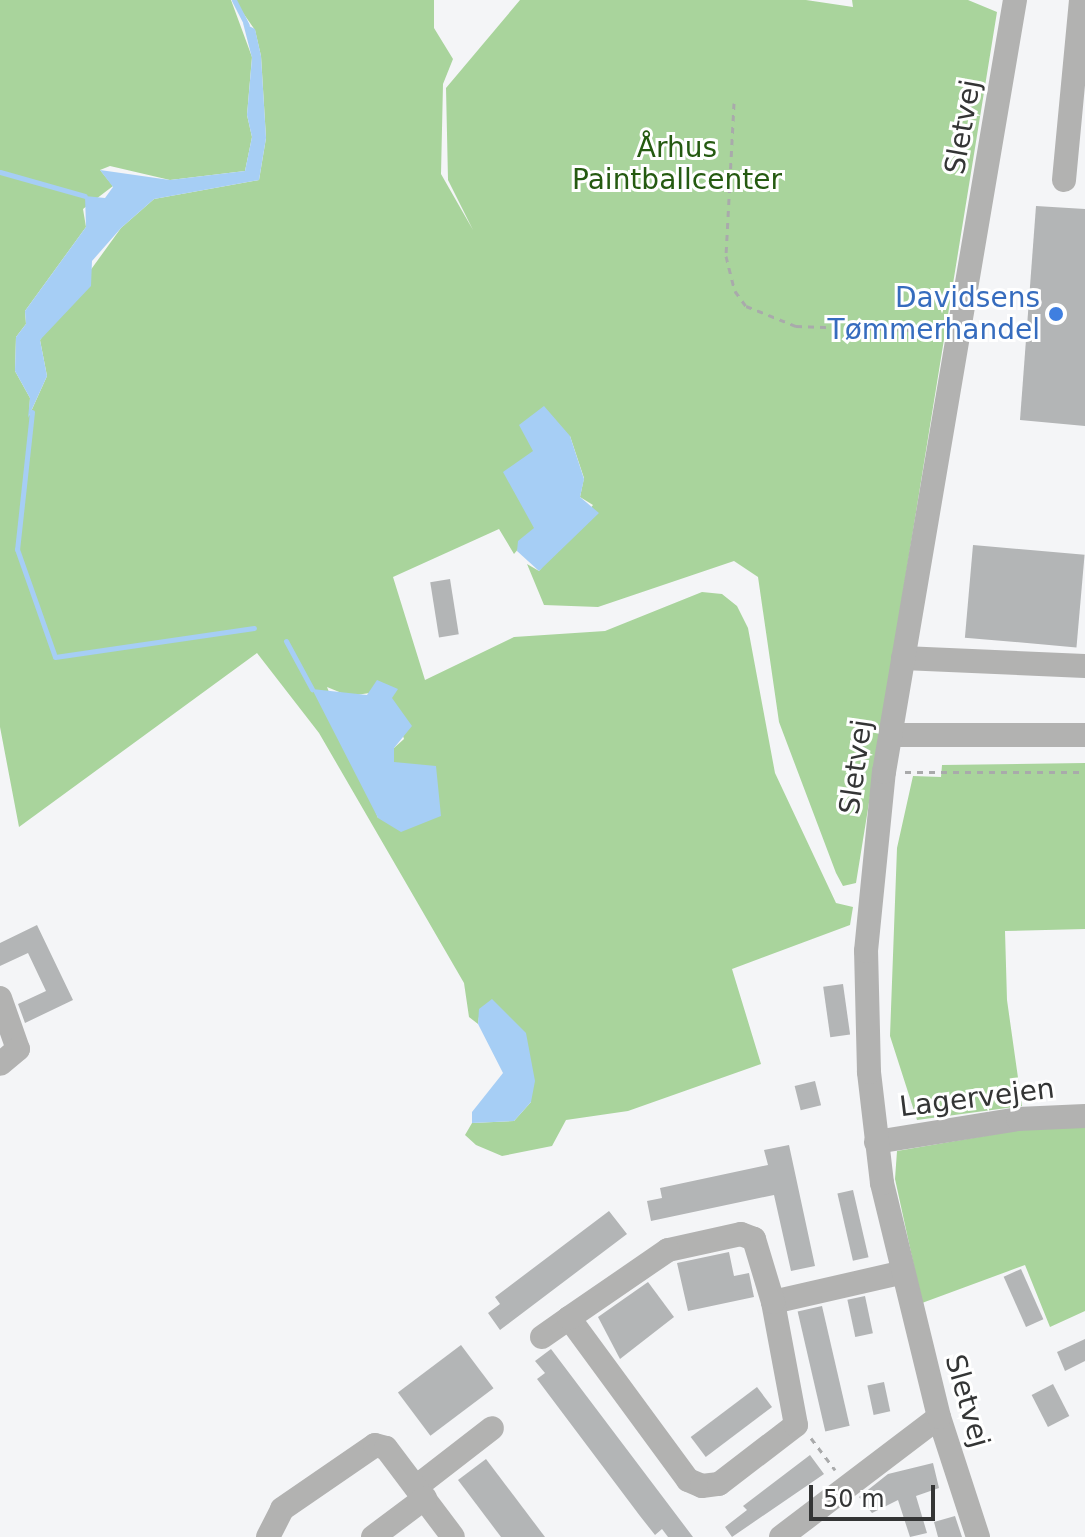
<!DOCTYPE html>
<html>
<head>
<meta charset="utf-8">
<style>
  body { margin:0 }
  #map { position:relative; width:1085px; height:1537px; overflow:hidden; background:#f4f5f7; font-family:"DejaVu Sans",sans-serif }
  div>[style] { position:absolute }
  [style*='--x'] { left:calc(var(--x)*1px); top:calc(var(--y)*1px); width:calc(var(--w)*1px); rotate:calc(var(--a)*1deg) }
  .green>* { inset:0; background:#a9d49c }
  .water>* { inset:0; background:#a6cef5 }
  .stream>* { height:5px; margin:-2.5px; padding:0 2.5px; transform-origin:2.5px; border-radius:2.5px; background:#a6cef5 }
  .building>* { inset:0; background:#b3b5b6; transform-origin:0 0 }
  .path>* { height:3px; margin-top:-1.5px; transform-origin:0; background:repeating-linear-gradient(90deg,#a9aaab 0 6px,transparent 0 12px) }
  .minor>* { height:24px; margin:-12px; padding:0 12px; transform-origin:12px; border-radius:12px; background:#b2b2b1 }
  .dots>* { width:22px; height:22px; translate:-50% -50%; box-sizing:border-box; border:4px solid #fff; border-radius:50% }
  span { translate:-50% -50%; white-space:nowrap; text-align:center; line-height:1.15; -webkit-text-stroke:6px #fff; paint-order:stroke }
  .street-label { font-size:28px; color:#343535 }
  .park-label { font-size:28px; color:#255a11 }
  .shop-label { font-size:28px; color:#366cbe }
  .right { translate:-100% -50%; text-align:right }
  .scale { position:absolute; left:809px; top:1485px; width:126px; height:36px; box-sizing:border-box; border:4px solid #343535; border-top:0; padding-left:10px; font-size:24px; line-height:28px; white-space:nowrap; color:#343535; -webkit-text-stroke:6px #fff; paint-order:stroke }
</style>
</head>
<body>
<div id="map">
  <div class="green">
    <i style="clip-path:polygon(evenodd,0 0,231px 0,252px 57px,247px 115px,252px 137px,245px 171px,170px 180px,110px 166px,100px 170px,113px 186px,83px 209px,86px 227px,25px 311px,26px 324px,16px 337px,15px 371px,30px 398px,29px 416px,47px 376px,40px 340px,121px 228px,154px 199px,259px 180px,266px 138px,261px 56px,255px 30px,234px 0,434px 0,434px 28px,453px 59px,443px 84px,441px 174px,473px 230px,448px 180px,446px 88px,520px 0,806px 0,853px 7px,852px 0,968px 0,997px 12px,856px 883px,843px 886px,836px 873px,779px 722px,758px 577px,734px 561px,598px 607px,544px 605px,527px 564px,539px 571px,593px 505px,580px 497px,584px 478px,570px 436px,533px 451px,535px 529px,514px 554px,499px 529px,393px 577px,425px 680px,514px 637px,605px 631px,702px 592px,722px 594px,737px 606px,748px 628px,775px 773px,836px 903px,853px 907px,850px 925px,732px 969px,761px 1064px,628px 1111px,566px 1120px,552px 1146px,502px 1156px,476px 1145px,465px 1135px,472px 1123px,514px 1121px,531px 1102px,480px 1009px,478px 1024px,469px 1017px,464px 983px,319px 733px,257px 653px,19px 827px,0 727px,0 0,327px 687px,349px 696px,397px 689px,391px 698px,404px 739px,394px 748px,378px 818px,327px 687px)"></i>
    <i style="clip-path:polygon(1085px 763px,1085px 929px,1005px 931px,1007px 1000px,1022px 1106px,917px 1120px,890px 1036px,897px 848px,913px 776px,941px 777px,942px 765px)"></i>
    <i style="clip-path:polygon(1085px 1127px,1085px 1311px,1050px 1327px,1025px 1265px,922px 1303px,895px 1179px,897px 1151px,1019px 1130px)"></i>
  </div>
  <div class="water">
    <i style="clip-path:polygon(243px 23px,255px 29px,261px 56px,266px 138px,259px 180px,154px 199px,121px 228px,92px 261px,91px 286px,40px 340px,47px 376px,28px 418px,30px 398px,15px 371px,16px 337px,26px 324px,25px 311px,86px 227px,85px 196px,105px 198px,113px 187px,100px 170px,170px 180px,245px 171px,252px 137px,247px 115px,252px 58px)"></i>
    <i style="clip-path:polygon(544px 406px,570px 436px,584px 479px,580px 497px,599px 513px,539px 571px,517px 551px,518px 541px,534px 528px,503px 472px,533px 451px,519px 425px)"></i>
    <i style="clip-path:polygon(377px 680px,398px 689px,392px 698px,412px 726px,394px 748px,394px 762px,436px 766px,441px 816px,401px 832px,378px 818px,312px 689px,367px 695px)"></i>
    <i style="clip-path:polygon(492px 999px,526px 1033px,535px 1081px,531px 1102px,514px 1121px,472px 1123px,472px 1112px,503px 1073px,478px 1024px,479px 1009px)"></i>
  </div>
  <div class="stream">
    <i style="--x:234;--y:0;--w:28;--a:63"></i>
    <i style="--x:0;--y:172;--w:88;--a:15.8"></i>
    <i style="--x:32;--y:412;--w:138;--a:96.2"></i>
    <i style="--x:17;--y:549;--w:114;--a:70.6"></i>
    <i style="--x:55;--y:657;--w:201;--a:-8.3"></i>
    <i style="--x:286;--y:641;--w:55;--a:61.6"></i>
  </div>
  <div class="building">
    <i style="clip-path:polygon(1036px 206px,1085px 209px,1085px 426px,1020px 420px)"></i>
    <i style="left:973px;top:545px;width:112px;height:93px;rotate:5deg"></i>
    <i style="left:450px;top:579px;width:56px;height:20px;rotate:81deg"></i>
    <i style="clip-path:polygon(37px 925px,73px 1000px,25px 1023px,18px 1004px,46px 991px,28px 953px,0 966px,0 943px)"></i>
    <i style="left:843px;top:984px;width:51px;height:20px;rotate:82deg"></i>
    <i style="left:815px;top:1081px;width:25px;height:21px;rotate:76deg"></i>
    <i style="clip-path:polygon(789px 1145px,815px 1266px,791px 1271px,774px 1195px,651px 1221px,647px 1201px,662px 1198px,660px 1188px,768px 1165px,764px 1150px)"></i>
    <i style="left:853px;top:1190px;width:69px;height:16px;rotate:77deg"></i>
    <i style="clip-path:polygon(609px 1211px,627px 1234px,500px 1330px,488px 1313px,500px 1304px,495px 1297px)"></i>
    <i style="clip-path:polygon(729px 1252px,734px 1276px,749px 1273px,754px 1297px,688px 1311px,677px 1263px)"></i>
    <i style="left:1021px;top:1269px;width:55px;height:19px;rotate:66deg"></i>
    <i style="clip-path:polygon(648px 1282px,674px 1317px,620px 1359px,598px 1317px)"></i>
    <i style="left:865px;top:1296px;width:38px;height:18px;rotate:78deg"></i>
    <i style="left:822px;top:1306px;width:123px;height:25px;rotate:77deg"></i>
    <i style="clip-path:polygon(1085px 1339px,1085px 1361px,1065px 1371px,1057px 1352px)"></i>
    <i style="left:461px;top:1345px;width:54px;height:79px;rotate:53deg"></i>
    <i style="clip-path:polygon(551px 1349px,693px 1537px,668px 1537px,662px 1529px,655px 1535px,640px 1516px,537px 1379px,545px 1373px,535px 1361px)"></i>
    <i style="left:884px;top:1382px;width:30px;height:17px;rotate:78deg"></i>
    <i style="left:1053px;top:1384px;width:36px;height:24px;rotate:63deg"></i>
    <i style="left:757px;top:1387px;width:25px;height:83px;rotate:53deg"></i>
    <i style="clip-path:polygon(810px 1455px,824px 1474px,732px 1537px,725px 1527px,747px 1510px,743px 1506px)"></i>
    <i style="clip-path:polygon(486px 1459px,545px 1537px,501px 1537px,458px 1480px)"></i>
    <i style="clip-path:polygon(933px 1463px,939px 1488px,916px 1496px,927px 1533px,910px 1537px,898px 1500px,872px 1513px,859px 1497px,888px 1474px)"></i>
    <i style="clip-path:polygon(955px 1516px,962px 1537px,938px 1537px,934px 1522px)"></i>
  </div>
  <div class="path">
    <i style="--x:734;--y:103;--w:153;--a:93"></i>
    <i style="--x:726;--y:256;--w:36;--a:76"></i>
    <i style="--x:735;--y:291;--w:19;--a:54"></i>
    <i style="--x:746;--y:306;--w:54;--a:21.8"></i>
    <i style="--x:796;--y:326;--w:143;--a:2"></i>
    <i style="--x:905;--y:772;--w:180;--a:0"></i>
    <i style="--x:811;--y:1438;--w:40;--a:53"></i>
  </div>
  <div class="minor">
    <i style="--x:1064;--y:180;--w:181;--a:-84.6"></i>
    <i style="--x:903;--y:658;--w:182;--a:2.5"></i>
    <i style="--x:891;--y:735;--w:194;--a:0"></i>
    <i style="--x:0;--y:998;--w:54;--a:70.6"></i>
    <i style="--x:18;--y:1049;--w:23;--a:140"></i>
    <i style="--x:876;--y:1142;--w:144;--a:-9.2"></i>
    <i style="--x:1018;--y:1119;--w:67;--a:-2.6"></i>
    <i style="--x:773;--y:1302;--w:130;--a:-12.9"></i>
    <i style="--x:542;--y:1337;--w:33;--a:-35"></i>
    <i style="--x:569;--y:1318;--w:201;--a:53.7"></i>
    <i style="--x:688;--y:1480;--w:15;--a:23"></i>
    <i style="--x:702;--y:1486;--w:17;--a:-7"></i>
    <i style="--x:719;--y:1484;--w:97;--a:-37.5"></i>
    <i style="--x:796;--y:1425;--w:125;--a:-100.6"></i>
    <i style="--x:773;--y:1302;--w:66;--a:-106.8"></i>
    <i style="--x:754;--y:1239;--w:14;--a:-159"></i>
    <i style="--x:741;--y:1234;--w:75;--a:167.6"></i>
    <i style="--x:668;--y:1250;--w:120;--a:145.5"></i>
    <i style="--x:416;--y:1487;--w:96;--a:-37.8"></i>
    <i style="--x:268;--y:1537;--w:31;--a:-63"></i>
    <i style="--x:282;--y:1509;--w:113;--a:-34.5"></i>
    <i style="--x:375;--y:1445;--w:11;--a:15"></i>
    <i style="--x:386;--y:1448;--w:111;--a:53"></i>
    <i style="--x:373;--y:1537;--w:65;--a:-36.9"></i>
    <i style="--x:781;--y:1537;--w:198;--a:-37.2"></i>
    <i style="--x:978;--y:1537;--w:126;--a:-108"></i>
    <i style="--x:939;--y:1417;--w:241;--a:-103.7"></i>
    <i style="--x:882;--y:1183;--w:112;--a:-96.7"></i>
    <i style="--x:869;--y:1072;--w:121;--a:-91.4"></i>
    <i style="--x:866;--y:951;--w:180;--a:-84.3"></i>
    <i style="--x:884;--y:772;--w:783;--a:-80.37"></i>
  </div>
  <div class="dots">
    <i style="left:1056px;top:314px;background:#3f7fe0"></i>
  </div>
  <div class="street-label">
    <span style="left:963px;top:127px;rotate:-80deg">Sletvej</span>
    <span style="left:856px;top:767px;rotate:-82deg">Sletvej</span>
    <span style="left:977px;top:1098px;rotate:-7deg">Lagervejen</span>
    <span style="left:967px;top:1401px;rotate:74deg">Sletvej</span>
  </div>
  <div class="park-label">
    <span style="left:677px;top:164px">Århus<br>Paintballcenter</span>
  </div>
  <div class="shop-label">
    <span class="right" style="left:1040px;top:314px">Davidsens<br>Tømmerhandel</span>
  </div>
  <div class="scale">50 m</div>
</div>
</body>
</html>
